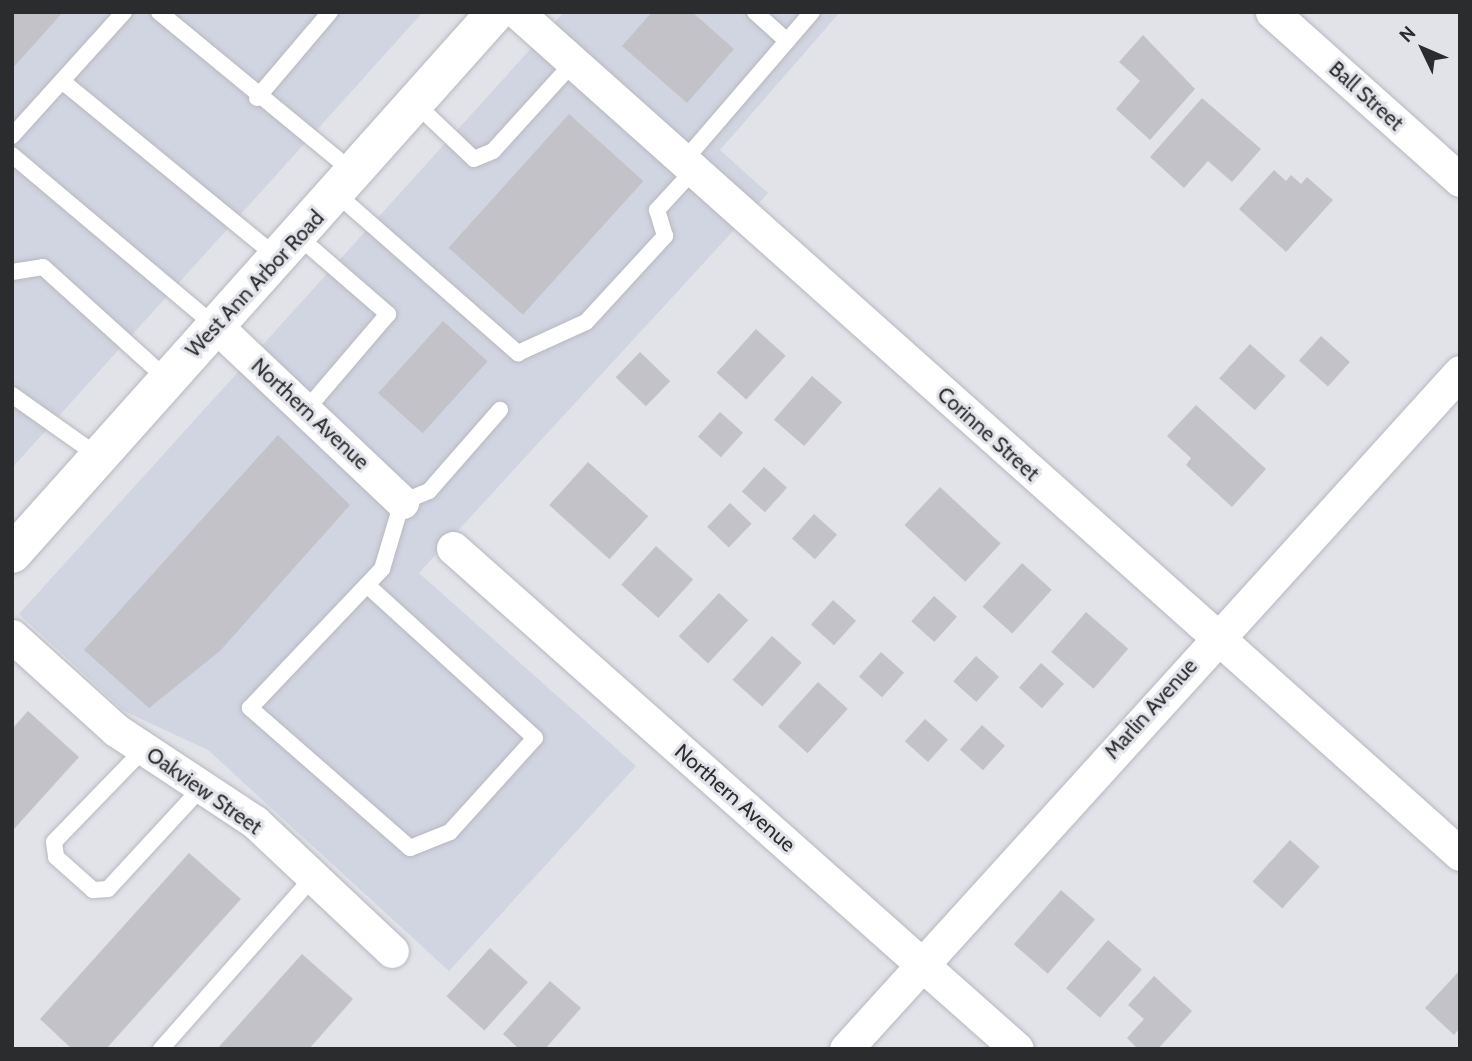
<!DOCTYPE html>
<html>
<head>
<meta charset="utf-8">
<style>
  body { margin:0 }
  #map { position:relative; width:1472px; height:1061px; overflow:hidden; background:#e1e3e9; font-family:Cabin,sans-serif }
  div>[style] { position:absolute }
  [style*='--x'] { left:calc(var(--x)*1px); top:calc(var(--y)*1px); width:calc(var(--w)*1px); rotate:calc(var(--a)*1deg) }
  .built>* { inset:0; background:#d1d4e1 }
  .building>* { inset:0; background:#c3c2c8; transform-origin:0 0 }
  .roads { filter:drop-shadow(0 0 2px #b7b8be) drop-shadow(0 0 2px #b7b8be) }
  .lane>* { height:16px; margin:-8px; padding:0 8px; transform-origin:8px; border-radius:8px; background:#fff }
  .street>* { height:33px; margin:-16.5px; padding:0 16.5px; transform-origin:16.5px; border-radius:16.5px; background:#fff }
  .secondary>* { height:38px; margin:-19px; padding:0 19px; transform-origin:19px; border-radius:19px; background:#fff }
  span { translate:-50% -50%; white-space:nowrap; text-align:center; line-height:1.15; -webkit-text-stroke:6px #e1e3e9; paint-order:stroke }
  .street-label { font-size:21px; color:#2b2c2e }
  .frame { position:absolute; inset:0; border:14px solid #2b2c2e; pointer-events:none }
  .north { position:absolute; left:1388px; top:14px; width:70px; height:70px; -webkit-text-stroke:5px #e1e3e9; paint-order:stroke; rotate:314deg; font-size:19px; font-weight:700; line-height:28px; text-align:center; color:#2b2c2e }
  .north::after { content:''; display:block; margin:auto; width:24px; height:32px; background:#2b2c2e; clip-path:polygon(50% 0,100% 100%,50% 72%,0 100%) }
</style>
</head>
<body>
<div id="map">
  <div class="built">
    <i style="clip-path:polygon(12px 12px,423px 12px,12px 468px)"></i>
    <i style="clip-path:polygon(564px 12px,840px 12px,720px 150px,768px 193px,419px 573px,636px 766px,449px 971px,208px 750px,124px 711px,19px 614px)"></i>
  </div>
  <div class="building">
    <i style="clip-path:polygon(12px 12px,63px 12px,12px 69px)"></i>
    <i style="clip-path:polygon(652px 12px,692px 12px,734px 49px,687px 103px,622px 46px)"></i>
    <i style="clip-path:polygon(1143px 35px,1195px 89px,1150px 140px,1116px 109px,1140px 81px,1119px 62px)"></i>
    <i style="clip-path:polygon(1202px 98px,1261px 149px,1232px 182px,1208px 161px,1184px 188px,1150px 157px)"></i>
    <i style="left:569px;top:114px;width:100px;height:180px;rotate:42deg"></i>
    <i style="clip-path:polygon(1274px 170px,1286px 181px,1291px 175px,1301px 184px,1307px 177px,1333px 200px,1286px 252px,1239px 209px)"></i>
    <i style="left:443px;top:321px;width:60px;height:97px;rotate:42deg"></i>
    <i style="left:756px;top:329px;width:40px;height:59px;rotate:42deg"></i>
    <i style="left:1321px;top:336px;width:39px;height:33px;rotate:42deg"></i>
    <i style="left:1250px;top:344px;width:48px;height:46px;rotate:42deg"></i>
    <i style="left:640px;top:352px;width:42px;height:35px;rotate:44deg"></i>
    <i style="left:812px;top:376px;width:40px;height:58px;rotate:41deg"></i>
    <i style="clip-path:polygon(1196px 405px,1266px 469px,1232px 507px,1186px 465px,1191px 458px,1167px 436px)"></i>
    <i style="left:720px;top:412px;width:31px;height:33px;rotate:42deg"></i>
    <i style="clip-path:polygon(278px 435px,350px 505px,220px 651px,149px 708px,84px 650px)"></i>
    <i style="left:588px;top:462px;width:81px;height:58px;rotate:42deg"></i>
    <i style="left:764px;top:467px;width:31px;height:33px;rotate:42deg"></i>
    <i style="left:940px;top:487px;width:83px;height:52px;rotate:43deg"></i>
    <i style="left:730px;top:503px;width:30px;height:33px;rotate:44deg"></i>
    <i style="left:814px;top:514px;width:31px;height:33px;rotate:42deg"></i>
    <i style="left:656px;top:546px;width:50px;height:52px;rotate:42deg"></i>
    <i style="left:1022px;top:563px;width:40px;height:59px;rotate:42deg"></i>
    <i style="left:719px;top:593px;width:40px;height:59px;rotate:43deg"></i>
    <i style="left:934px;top:596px;width:31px;height:34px;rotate:42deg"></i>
    <i style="left:833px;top:600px;width:31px;height:33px;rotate:42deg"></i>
    <i style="left:1086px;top:612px;width:56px;height:53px;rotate:41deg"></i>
    <i style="left:772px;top:636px;width:40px;height:59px;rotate:42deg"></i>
    <i style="left:881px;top:652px;width:31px;height:33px;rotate:42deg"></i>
    <i style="left:976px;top:656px;width:31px;height:34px;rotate:42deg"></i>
    <i style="left:1041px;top:663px;width:31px;height:33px;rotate:42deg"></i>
    <i style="left:818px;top:682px;width:40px;height:60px;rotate:42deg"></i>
    <i style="clip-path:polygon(28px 711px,79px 757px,14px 829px,12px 729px)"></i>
    <i style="left:925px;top:719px;width:31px;height:30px;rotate:42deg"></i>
    <i style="left:982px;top:725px;width:31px;height:33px;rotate:42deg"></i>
    <i style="left:1290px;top:840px;width:40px;height:56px;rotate:42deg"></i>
    <i style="clip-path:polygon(189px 853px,241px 899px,106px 1049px,72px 1049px,40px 1019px)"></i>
    <i style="left:1061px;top:890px;width:45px;height:72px;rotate:41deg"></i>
    <i style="left:1108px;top:940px;width:45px;height:64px;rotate:41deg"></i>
    <i style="left:490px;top:948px;width:51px;height:65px;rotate:42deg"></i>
    <i style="clip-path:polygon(302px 954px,353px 999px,309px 1049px,217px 1049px)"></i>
    <i style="clip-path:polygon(1460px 970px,1460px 1028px,1454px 1035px,1425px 1008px)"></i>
    <i style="clip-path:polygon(1154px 976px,1192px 1011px,1158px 1049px,1138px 1049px,1127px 1038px,1144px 1019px,1128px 1005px)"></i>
    <i style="clip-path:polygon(550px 981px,581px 1008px,545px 1049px,519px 1049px,503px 1034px)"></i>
  </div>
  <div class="roads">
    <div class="lane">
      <i style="--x:159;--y:12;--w:253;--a:39.5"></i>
      <i style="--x:755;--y:12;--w:43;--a:42.2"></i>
      <i style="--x:62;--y:81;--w:278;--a:39.3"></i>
      <i style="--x:257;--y:98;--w:113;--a:-49.7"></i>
      <i style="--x:415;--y:103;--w:81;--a:43.5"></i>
      <i style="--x:474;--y:159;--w:21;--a:-23"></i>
      <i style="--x:493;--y:151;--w:118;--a:-47.8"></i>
      <i style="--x:12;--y:136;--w:167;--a:-47.9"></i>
      <i style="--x:12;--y:155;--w:265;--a:40.1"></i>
      <i style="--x:683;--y:162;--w:198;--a:-49.3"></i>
      <i style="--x:338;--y:195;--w:240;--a:41.3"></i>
      <i style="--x:518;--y:353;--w:75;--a:-24.5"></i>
      <i style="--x:586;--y:322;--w:117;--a:-47.4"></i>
      <i style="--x:665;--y:236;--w:27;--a:-107"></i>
      <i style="--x:657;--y:210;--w:53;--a:-47.3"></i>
      <i style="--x:299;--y:237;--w:118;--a:40.9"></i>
      <i style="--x:388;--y:314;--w:126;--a:130.5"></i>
      <i style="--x:12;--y:272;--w:31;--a:-9"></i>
      <i style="--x:43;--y:267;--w:167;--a:42.1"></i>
      <i style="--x:12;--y:395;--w:105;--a:35.3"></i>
      <i style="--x:367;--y:585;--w:227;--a:42.3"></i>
      <i style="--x:535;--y:738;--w:127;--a:132.1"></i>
      <i style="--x:450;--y:832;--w:43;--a:158.2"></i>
      <i style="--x:410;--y:848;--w:213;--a:-138.8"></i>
      <i style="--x:250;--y:708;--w:192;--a:-46.5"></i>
      <i style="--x:382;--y:569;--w:70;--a:-73.4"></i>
      <i style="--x:402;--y:502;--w:29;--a:-22"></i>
      <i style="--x:429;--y:491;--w:108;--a:-48.8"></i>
      <i style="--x:144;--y:749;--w:129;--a:134.1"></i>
      <i style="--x:54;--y:842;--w:15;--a:82"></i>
      <i style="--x:56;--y:857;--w:50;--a:41.7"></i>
      <i style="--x:93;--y:890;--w:15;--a:-4"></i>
      <i style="--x:108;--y:889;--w:139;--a:-47.3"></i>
      <i style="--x:161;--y:1049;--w:230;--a:-48.5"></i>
    </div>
    <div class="street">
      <i style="--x:517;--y:12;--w:1264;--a:41.76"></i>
      <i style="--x:1272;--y:12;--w:252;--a:41.8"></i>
      <i style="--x:217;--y:327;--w:255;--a:43.4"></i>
      <i style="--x:453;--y:548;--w:754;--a:41.61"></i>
      <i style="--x:12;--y:636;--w:140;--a:42.1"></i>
      <i style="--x:116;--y:730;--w:167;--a:33.5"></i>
      <i style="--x:255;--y:822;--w:188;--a:43.3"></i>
      <i style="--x:846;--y:1049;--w:914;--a:-47.79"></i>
    </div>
    <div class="secondary">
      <i style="--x:12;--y:554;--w:727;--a:-48.24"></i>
    </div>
  </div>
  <div class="street-label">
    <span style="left:1366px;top:96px;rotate:42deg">Ball Street</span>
    <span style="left:255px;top:284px;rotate:-47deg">West Ann Arbor Road</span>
    <span style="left:310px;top:414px;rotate:43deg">Northern Avenue</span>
    <span style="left:988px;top:434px;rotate:42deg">Corinne Street</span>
    <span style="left:1151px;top:709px;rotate:-48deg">Marlin Avenue</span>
    <span style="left:204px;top:791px;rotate:35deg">Oakview Street</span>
    <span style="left:735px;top:798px;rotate:41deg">Northern Avenue</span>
  </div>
  <div class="frame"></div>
  <div class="north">N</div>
</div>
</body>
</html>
